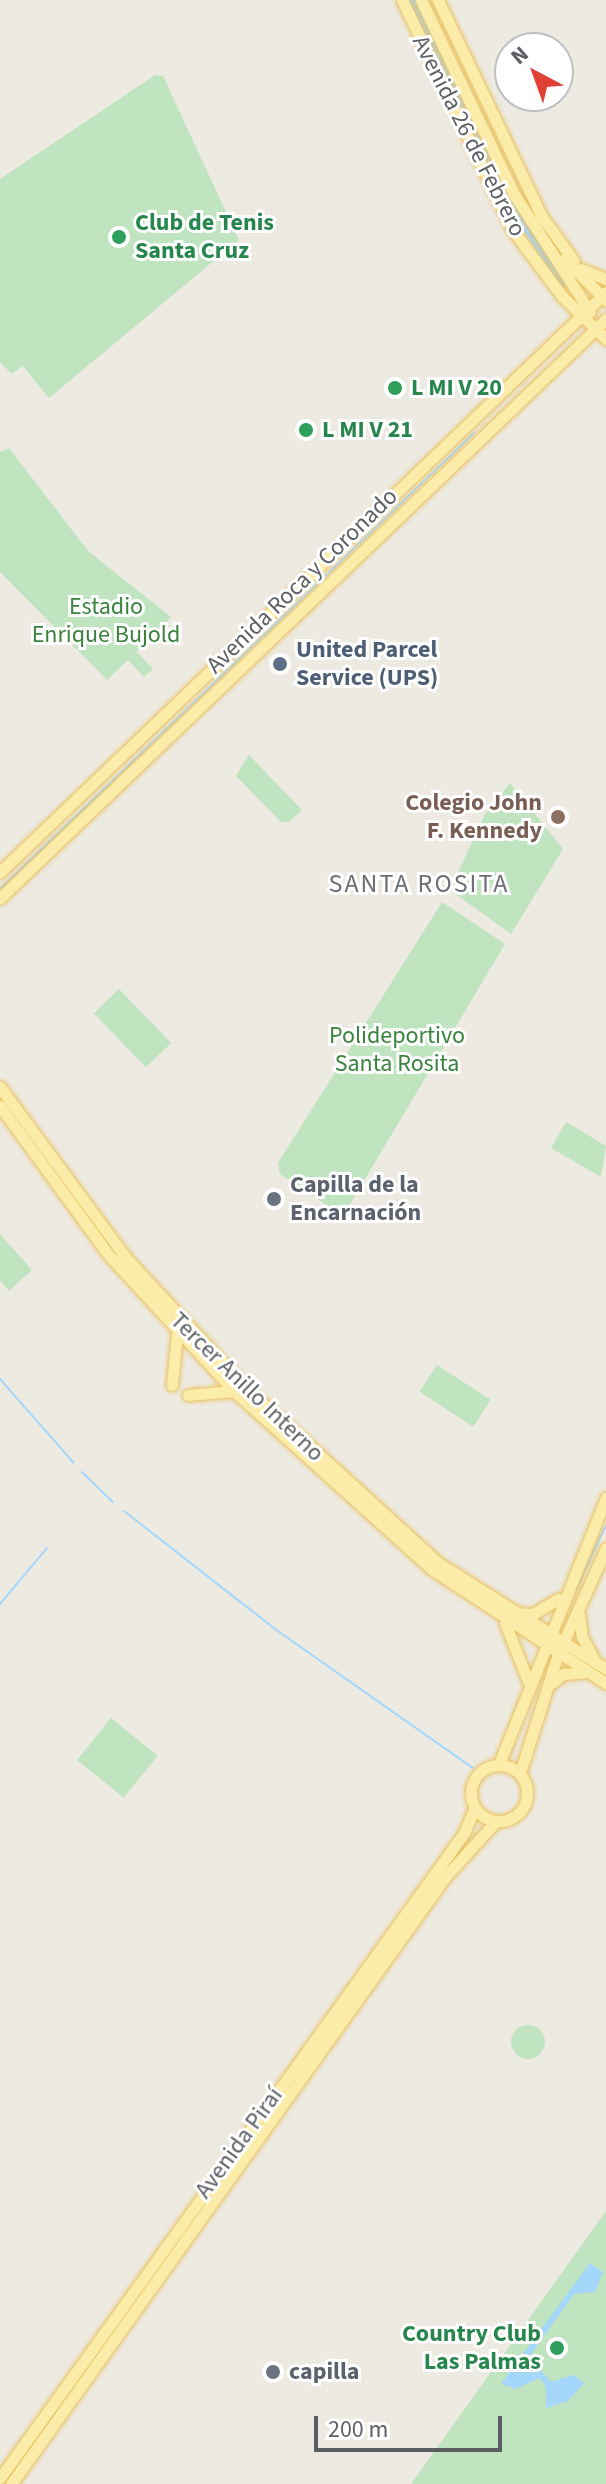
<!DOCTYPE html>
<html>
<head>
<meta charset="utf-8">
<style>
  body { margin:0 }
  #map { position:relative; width:606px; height:2484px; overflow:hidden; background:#edeae2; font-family:"Source Sans 3",sans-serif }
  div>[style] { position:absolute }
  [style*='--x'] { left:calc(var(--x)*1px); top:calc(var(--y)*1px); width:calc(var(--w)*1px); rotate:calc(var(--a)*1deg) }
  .green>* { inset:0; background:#c0e3c0; transform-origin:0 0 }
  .round { border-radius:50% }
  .water>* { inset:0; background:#a5d6fb }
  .stream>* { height:2px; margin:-1px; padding:0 1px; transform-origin:1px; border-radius:1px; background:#a5d6fb }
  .canal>* { height:7px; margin:-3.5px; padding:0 3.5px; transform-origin:3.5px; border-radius:3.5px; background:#a5d6fb }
  .roads { filter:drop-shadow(0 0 2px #eac15e) drop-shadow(0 0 2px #eac15e) }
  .major>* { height:11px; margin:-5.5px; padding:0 5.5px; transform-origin:5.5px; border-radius:5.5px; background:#fbeda9 }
  .major>.ring { margin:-5.5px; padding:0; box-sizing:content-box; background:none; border:11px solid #fbeda9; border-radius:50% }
  .dots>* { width:22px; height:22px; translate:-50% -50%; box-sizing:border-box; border:4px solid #fff; border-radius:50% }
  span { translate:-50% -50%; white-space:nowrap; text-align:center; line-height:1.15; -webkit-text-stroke:6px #fff; paint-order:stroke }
  .street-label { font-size:24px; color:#5b5e63 }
  .leisure-label { font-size:24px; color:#27864d; font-weight:700 }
  .left { translate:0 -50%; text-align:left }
  .right { translate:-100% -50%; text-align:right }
  .park-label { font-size:24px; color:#39833c }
  .service-label { font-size:24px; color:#4e5e75; font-weight:700 }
  .education-label { font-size:24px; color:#785e54; font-weight:700 }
  .worship-label { font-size:24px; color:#5b616d; font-weight:700 }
  .neighbourhood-label { font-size:26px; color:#6c7075; letter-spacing:2px }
  .north { position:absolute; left:494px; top:32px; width:80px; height:80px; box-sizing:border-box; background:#fff; border:2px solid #bdbfc1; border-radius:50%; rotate:319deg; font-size:22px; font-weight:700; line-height:32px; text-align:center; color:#5b5e63 }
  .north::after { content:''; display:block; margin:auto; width:28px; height:36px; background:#e04035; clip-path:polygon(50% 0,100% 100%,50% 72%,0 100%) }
  .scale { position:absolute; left:314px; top:2416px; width:188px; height:36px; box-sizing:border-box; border:4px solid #5b5e63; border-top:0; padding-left:10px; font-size:24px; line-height:28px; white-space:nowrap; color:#5b5e63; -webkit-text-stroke:6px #fff; paint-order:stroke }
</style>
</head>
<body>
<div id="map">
  <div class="green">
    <i style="clip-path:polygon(155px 75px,163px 76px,239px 240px,49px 398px,23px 366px,12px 374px,0 362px,0 179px)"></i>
    <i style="clip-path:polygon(9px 448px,88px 551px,171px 617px,131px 657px,137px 652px,153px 669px,144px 677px,128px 660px,107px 680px,0 572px,0 452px)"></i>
    <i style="clip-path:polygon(249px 755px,302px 810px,289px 822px,281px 822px,236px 776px)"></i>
    <i style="clip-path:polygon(510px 783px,563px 849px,511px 934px,450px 890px,484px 816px)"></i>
    <i style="clip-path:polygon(442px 902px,505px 944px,343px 1216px,280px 1174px,278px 1163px)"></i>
    <i style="left:119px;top:989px;width:75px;height:35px;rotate:46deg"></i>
    <i style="clip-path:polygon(566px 1122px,606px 1146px,601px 1177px,551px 1148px)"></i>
    <i style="clip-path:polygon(0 1234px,32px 1270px,9px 1291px,0 1280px)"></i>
    <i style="left:437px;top:1365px;width:64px;height:32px;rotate:33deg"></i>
    <i style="left:111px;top:1718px;width:60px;height:54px;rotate:39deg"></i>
    <i class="round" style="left:511px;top:2025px;width:34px;height:34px"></i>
    <i style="clip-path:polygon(606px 2211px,606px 2484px,411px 2484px)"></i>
  </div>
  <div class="water">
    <i style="clip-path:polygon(590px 2263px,603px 2272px,595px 2292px,574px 2294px,529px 2357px,551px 2382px,574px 2375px,584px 2383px,568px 2401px,546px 2408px,546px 2386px,539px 2378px,516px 2389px,501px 2384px)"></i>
  </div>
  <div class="stream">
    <i style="--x:0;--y:889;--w:658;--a:-43.89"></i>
    <i style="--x:0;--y:1379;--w:111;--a:48.7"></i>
    <i style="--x:82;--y:1472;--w:43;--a:44.1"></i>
    <i style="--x:124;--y:1511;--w:192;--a:38"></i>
    <i style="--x:275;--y:1629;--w:242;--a:35.1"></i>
    <i style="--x:576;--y:1590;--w:72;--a:-65.2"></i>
    <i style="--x:0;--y:1604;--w:73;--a:-50"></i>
    <i style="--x:445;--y:1869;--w:31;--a:-54"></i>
    <i style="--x:3;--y:2484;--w:123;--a:-54.2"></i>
  </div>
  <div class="canal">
    <i style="--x:411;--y:0;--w:216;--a:64.7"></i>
    <i style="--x:503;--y:195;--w:107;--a:55.7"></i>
  </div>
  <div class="roads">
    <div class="major">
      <i style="--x:402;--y:0;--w:254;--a:64.3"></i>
      <i style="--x:512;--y:229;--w:82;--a:53.4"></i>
      <i style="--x:561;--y:295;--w:63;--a:44.4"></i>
      <i style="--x:421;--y:0;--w:215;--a:64.4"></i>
      <i style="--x:514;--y:194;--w:140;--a:57.2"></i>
      <i style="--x:438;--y:0;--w:241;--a:64.4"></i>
      <i style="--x:542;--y:217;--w:54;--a:54"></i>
      <i style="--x:564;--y:259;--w:59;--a:44.3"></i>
      <i style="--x:581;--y:269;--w:27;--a:22"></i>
      <i style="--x:0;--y:872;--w:839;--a:-43.74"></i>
      <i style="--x:0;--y:898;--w:838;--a:-43.69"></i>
      <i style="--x:0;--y:1087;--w:214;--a:53.6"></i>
      <i style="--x:127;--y:1259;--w:176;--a:47.3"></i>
      <i style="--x:246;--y:1388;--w:258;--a:42.3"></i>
      <i style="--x:437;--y:1562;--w:200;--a:32.3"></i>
      <i style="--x:0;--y:1106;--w:182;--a:53.9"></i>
      <i style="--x:107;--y:1253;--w:188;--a:47.4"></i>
      <i style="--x:234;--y:1391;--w:268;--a:42"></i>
      <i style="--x:433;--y:1570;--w:207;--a:33.2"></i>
      <i style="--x:172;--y:1385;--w:51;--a:-84.4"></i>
      <i style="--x:188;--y:1395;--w:45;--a:-5.1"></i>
      <i style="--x:512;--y:1613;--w:21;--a:3"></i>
      <i style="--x:533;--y:1614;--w:29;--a:-31"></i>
      <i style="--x:579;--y:1614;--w:23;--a:83"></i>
      <i style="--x:582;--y:1637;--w:27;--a:62"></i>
      <i style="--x:505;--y:1623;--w:62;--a:68.4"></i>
      <i style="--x:549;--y:1685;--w:18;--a:-38"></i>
      <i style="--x:563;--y:1674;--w:21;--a:-5"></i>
      <i style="--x:499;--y:1764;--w:287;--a:-68.1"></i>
      <i class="ring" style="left:471px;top:1765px;width:45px;height:45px"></i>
      <i style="--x:520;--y:1773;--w:125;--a:-72.3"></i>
      <i style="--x:558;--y:1654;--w:116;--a:-65.6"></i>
      <i style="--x:0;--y:2478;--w:795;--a:-54.27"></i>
      <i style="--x:464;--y:1833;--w:28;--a:-67"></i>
      <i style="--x:11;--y:2484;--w:748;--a:-54.42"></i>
      <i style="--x:446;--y:1876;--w:74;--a:-47.7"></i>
    </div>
  </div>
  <div class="dots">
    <i style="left:119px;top:237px;background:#2e9e5b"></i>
    <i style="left:395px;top:388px;background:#2e9e5b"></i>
    <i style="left:306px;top:430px;background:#2e9e5b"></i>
    <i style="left:280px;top:664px;background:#5c6f8a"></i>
    <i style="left:558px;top:817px;background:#8d6e63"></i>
    <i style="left:274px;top:1199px;background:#6b7280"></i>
    <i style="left:557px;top:2348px;background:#2e9e5b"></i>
    <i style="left:273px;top:2372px;background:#6b7280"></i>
  </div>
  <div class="street-label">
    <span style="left:469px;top:136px;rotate:63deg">Avenida 26 de Febrero</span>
    <span style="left:302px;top:581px;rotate:-44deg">Avenida Roca y Coronado</span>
    <span style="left:247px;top:1387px;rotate:44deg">Tercer Anillo Interno</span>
    <span style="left:239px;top:2143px;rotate:-54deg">Avenida Piraí</span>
  </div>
  <div class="leisure-label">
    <span class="left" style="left:135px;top:237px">Club de Tenis<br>Santa Cruz</span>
    <span class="left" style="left:411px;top:388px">L MI V 20</span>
    <span class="left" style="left:322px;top:430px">L MI V 21</span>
    <span class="right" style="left:541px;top:2348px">Country Club<br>Las Palmas</span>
  </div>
  <div class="park-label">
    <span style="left:106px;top:621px">Estadio<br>Enrique Bujold</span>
    <span style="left:397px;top:1050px">Polideportivo<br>Santa Rosita</span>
  </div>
  <div class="service-label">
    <span class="left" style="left:296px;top:664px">United Parcel<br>Service (UPS)</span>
  </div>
  <div class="education-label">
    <span class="right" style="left:542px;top:817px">Colegio John<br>F. Kennedy</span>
  </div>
  <div class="worship-label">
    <span class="left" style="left:290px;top:1199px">Capilla de la<br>Encarnación</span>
    <span class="left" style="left:289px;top:2372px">capilla</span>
  </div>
  <div class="neighbourhood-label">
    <span style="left:419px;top:884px">SANTA ROSITA</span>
  </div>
  <div class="north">N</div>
  <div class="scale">200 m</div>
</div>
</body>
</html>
